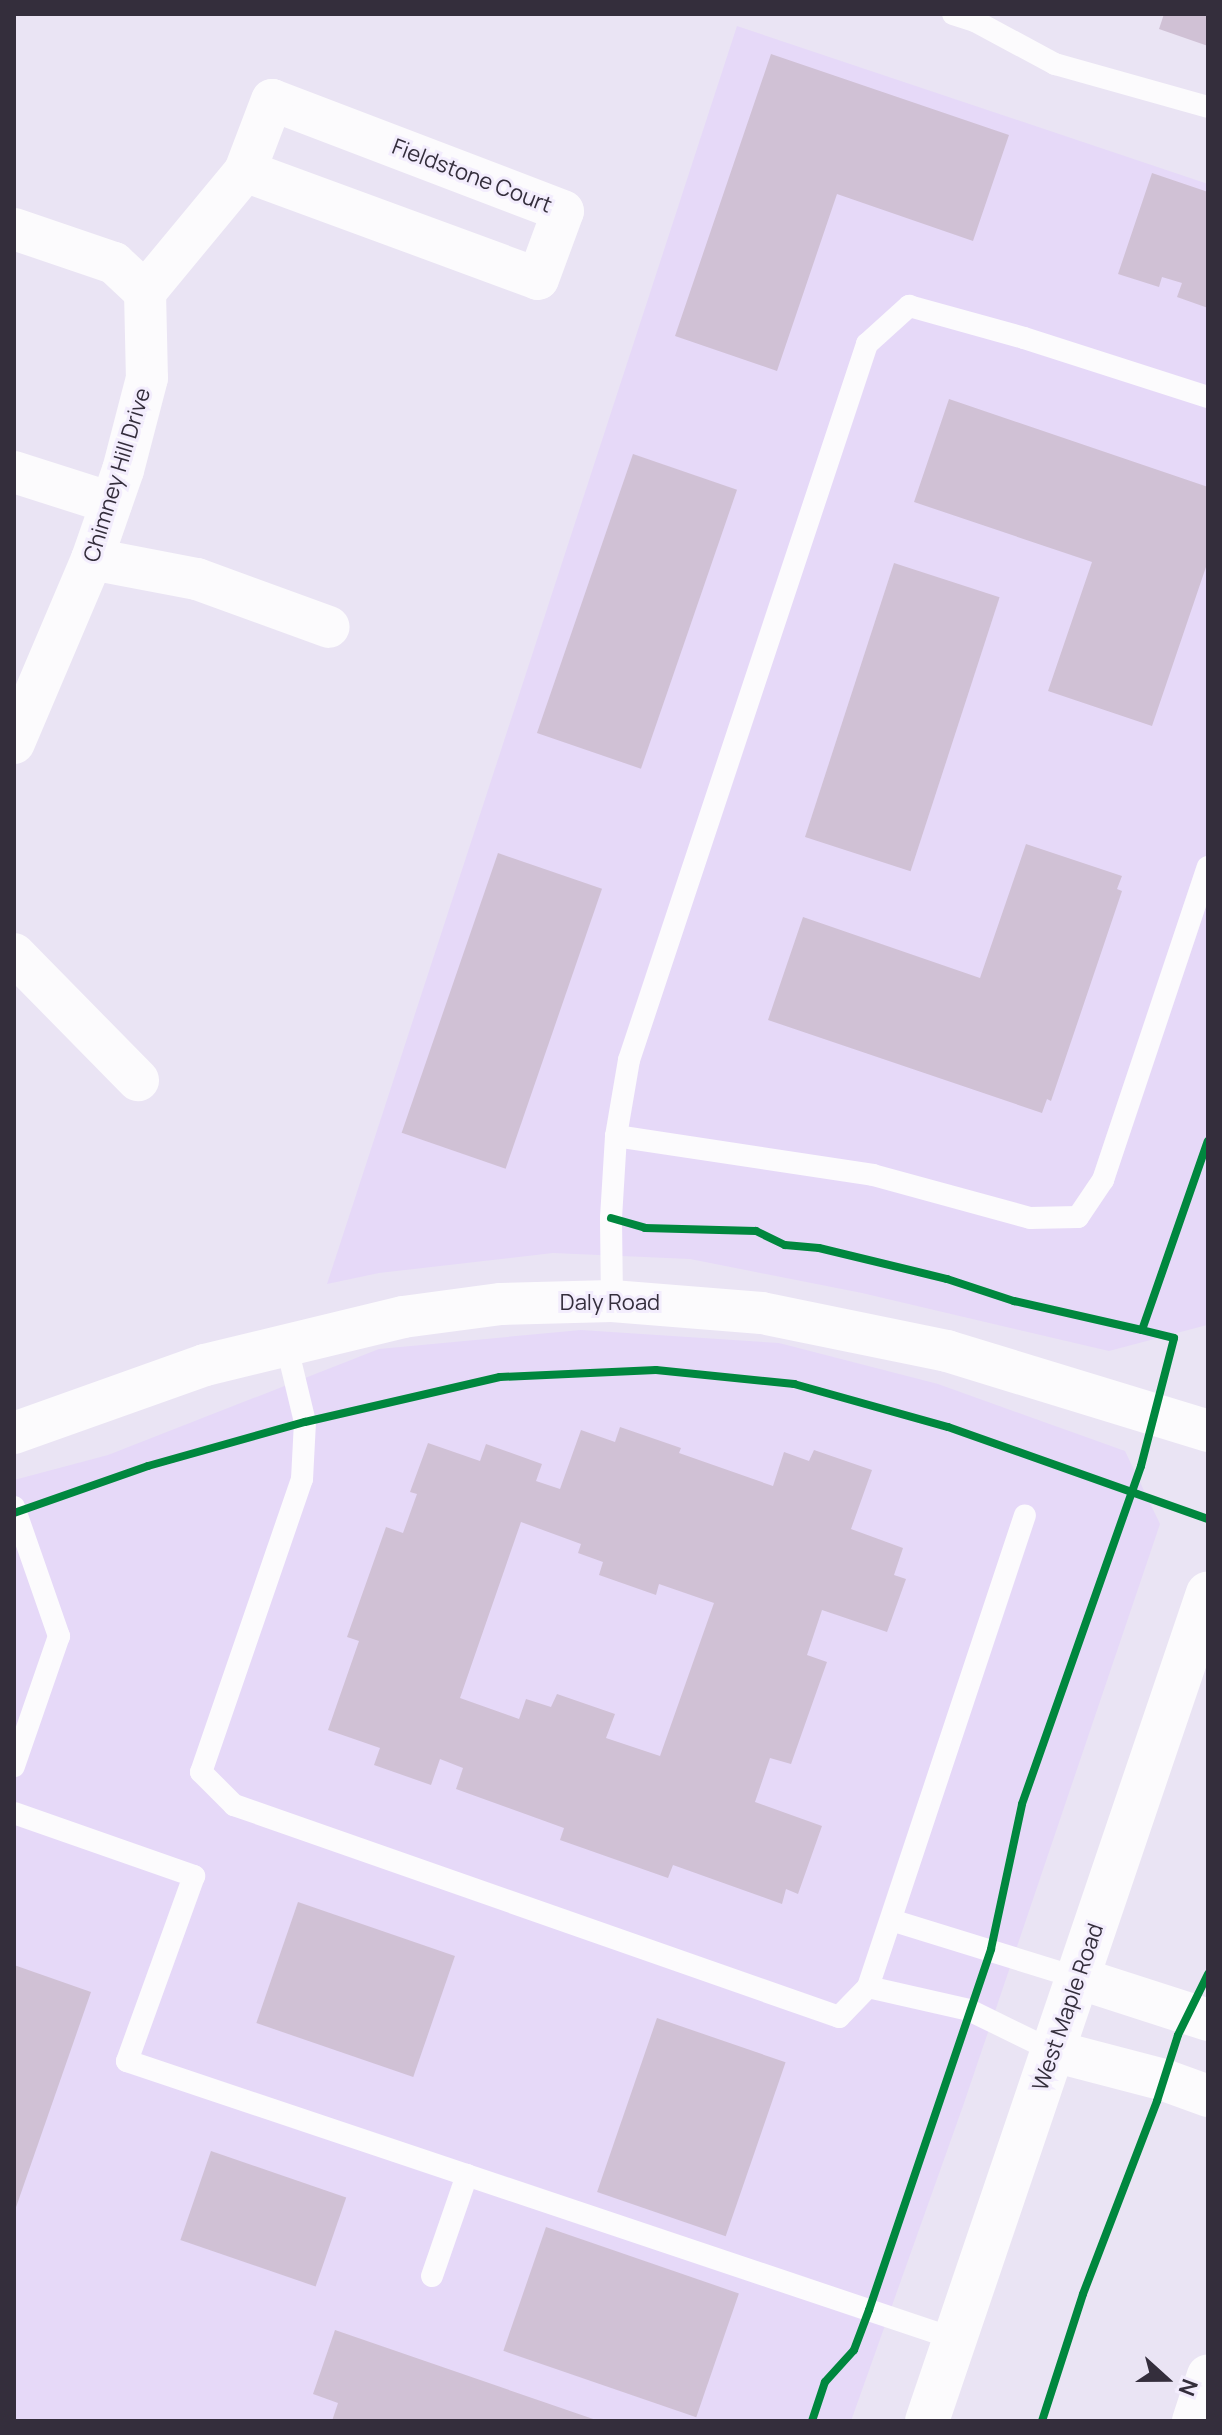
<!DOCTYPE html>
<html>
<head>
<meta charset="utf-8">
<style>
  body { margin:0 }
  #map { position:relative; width:1222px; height:2435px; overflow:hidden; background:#eae4f4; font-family:Manrope,sans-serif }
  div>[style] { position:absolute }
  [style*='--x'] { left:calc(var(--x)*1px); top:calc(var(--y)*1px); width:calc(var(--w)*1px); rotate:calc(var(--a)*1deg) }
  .built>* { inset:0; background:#e6d9f8 }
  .building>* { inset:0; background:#d0c1d5; transform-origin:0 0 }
  .lane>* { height:22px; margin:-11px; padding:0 11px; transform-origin:11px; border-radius:11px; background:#fcfbfd }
  .street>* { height:42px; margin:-21px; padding:0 21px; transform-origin:21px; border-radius:21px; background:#fcfbfd }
  .secondary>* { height:44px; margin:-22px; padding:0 22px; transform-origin:22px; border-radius:22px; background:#fcfbfd }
  .cycleway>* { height:8px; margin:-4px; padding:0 4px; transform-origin:4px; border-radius:4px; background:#00873e }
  span { translate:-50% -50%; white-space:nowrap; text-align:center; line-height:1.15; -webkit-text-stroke:6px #f3edfd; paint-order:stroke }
  .street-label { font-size:22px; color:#342e3c }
  .frame { position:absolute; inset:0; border:16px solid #342e3c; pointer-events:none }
  .north { position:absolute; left:1126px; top:2339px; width:80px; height:80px; -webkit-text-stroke:6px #f3edfd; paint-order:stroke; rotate:111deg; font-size:22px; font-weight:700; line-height:32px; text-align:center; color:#342e3c }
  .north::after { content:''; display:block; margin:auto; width:28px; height:36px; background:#342e3c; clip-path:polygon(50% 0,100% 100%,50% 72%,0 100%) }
</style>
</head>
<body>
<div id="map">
  <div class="built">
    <i style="clip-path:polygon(737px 26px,1208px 184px,1207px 1325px,1109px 1351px,862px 1293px,690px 1259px,553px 1253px,379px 1273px,327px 1284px)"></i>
    <i style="clip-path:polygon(581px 1330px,779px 1343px,938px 1384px,1125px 1451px,1160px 1524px,963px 2106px,851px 2421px,14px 2421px,14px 1480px,108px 1455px,379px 1349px)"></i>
  </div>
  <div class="building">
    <i style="clip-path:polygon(1164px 14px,1208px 14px,1208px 46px,1159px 29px)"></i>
    <i style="clip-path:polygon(771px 54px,1009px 135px,973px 241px,837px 194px,777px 371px,675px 336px)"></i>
    <i style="clip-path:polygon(1152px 173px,1208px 192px,1208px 308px,1177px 297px,1182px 283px,1162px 277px,1159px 287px,1118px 274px)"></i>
    <i style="clip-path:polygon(949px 399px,1208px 487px,1208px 561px,1152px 726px,1048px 691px,1092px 562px,914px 502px)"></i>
    <i style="left:633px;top:454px;width:110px;height:295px;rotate:19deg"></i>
    <i style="left:894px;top:563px;width:111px;height:288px;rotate:18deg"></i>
    <i style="clip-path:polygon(1026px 844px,1122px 876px,1117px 889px,1122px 891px,1051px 1101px,1047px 1099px,1042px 1113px,768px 1020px,803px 917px,980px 978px)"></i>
    <i style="left:498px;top:853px;width:110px;height:296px;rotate:19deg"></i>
    <i style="clip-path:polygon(evenodd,620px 1427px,681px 1448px,679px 1453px,773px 1486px,784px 1452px,809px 1461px,814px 1450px,872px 1470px,851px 1529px,903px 1548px,894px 1575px,906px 1579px,887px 1632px,822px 1610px,807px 1655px,827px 1662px,791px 1764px,770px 1758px,755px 1802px,822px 1826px,798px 1894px,786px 1889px,782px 1904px,673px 1865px,668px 1878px,560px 1840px,564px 1828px,456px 1789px,463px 1768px,440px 1759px,431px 1785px,374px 1765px,380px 1748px,328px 1730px,359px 1641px,347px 1637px,386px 1527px,403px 1533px,417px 1494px,410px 1492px,428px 1443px,480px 1461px,486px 1444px,542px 1464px,536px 1481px,560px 1489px,581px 1430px,615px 1442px,620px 1427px,521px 1522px,581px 1544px,578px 1553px,603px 1562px,599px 1575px,656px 1595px,659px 1584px,714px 1603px,660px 1756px,606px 1738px,615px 1714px,557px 1694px,551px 1707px,526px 1699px,519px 1719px,460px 1698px,521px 1522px)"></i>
    <i style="left:298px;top:1902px;width:166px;height:128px;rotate:19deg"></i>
    <i style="clip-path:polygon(14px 1965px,91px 1992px,14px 2213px)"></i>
    <i style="left:657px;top:2018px;width:136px;height:184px;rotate:19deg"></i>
    <i style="left:211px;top:2151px;width:143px;height:94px;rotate:19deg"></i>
    <i style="left:546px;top:2227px;width:204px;height:131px;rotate:19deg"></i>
    <i style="clip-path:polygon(335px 2330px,599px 2421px,332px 2421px,338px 2403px,313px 2394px)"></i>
  </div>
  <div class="lane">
    <i style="--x:953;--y:14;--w:23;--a:18"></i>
    <i style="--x:975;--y:21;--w:91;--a:28.3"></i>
    <i style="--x:1055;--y:64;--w:159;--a:15.7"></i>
    <i style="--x:616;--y:1136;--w:260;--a:8.6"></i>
    <i style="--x:873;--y:1175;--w:163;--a:15.3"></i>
    <i style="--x:1030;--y:1218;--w:48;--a:-1.2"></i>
    <i style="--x:1078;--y:1217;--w:45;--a:-56"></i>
    <i style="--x:1103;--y:1180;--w:330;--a:-71.5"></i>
    <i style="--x:612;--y:1301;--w:83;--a:-90.7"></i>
    <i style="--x:611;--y:1218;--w:82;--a:-86.5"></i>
    <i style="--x:616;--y:1136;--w:77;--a:-80.3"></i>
    <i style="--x:629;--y:1060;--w:755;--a:-71.61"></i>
    <i style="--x:867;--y:344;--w:57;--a:-42.1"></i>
    <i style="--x:909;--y:306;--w:119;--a:15.5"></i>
    <i style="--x:1024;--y:338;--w:193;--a:17.8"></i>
    <i style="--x:286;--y:1343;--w:81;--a:76.5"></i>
    <i style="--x:305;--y:1422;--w:57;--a:93"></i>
    <i style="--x:302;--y:1479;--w:310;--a:109"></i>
    <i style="--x:201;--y:1772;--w:47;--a:45"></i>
    <i style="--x:234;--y:1805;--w:641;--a:19.31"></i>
    <i style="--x:839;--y:2017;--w:42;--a:-46"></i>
    <i style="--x:868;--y:1987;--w:497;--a:-71.6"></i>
    <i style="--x:14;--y:1507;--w:137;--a:70.8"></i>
    <i style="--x:59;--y:1636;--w:138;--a:109.1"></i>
    <i style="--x:14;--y:1813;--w:191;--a:19.3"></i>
    <i style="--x:194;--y:1876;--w:197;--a:109.9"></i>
    <i style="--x:127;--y:2061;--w:873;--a:18.56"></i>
    <i style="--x:891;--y:1920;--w:196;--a:17.2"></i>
    <i style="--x:868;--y:1987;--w:104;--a:12.8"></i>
    <i style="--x:969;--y:2010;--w:93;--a:26"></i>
    <i style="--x:432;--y:2276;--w:107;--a:-70.9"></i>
  </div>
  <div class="street">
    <i style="--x:14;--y:229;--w:106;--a:18.8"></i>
    <i style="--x:114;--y:263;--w:42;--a:43.1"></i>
    <i style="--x:145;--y:292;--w:86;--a:88.7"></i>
    <i style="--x:147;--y:378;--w:95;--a:104.6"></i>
    <i style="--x:123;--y:470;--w:94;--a:109.2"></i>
    <i style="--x:92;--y:559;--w:200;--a:113"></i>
    <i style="--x:145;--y:292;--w:157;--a:-50.4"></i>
    <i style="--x:245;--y:171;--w:312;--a:20.2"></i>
    <i style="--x:538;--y:279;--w:72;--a:-69.8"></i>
    <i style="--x:563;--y:211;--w:311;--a:-159.1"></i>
    <i style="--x:272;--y:100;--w:76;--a:110.8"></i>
    <i style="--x:14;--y:472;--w:102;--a:17.7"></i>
    <i style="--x:92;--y:559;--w:107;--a:10.8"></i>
    <i style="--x:197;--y:579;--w:140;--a:20"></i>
    <i style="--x:14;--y:954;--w:177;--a:45.5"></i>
    <i style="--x:14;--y:1433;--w:203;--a:-19.6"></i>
    <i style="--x:205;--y:1365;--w:204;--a:-13.6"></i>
    <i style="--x:403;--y:1317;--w:99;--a:-7.6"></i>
    <i style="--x:501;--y:1304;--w:111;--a:-1.5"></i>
    <i style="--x:612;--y:1301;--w:150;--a:4.6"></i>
    <i style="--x:762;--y:1313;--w:189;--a:11.6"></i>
    <i style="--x:947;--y:1351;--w:273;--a:17"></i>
    <i style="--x:1078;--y:1978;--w:137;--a:17.9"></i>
    <i style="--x:1053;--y:2051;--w:115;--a:14.6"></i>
    <i style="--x:1164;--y:2080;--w:47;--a:20"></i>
    <i style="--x:1193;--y:2421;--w:48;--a:-71.9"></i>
  </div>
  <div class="secondary">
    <i style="--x:927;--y:2421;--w:874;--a:-71.25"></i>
  </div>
  <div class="cycleway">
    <i style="--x:611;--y:1218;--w:35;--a:16"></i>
    <i style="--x:645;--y:1228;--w:111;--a:1.5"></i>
    <i style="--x:756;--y:1231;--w:32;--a:26"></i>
    <i style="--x:785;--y:1245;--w:34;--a:5"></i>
    <i style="--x:819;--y:1248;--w:132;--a:13.6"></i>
    <i style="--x:947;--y:1279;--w:71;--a:18.2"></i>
    <i style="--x:1014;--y:1301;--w:131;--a:12.8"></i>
    <i style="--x:14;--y:1513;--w:142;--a:-19.3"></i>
    <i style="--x:148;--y:1466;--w:163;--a:-15.7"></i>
    <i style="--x:305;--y:1422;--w:200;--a:-13"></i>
    <i style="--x:500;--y:1377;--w:156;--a:-2.6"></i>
    <i style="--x:656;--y:1370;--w:139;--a:5.8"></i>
    <i style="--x:794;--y:1384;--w:160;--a:15.6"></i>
    <i style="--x:948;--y:1427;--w:276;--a:19.5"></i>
    <i style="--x:812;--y:2421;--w:41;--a:-71.6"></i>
    <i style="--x:825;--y:2382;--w:43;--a:-47.8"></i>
    <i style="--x:854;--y:2350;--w:43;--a:-69.4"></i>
    <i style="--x:869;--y:2310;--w:381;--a:-71.3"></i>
    <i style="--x:991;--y:1949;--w:148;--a:-77.9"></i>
    <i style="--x:1022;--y:1804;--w:358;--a:-70.6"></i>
    <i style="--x:1141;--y:1466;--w:132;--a:-75.5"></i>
    <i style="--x:1174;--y:1338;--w:33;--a:-166"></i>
    <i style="--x:1142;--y:1330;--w:200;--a:-70.8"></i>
    <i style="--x:1042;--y:2421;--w:133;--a:-72.1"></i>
    <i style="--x:1083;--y:2294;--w:207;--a:-69"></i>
    <i style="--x:1157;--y:2101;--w:69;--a:-72.3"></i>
    <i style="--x:1178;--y:2035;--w:68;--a:-63.8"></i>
  </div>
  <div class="street-label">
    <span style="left:472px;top:176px;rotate:21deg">Fieldstone Court</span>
    <span style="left:117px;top:475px;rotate:-73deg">Chimney Hill Drive</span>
    <span style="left:610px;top:1303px">Daly Road</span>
    <span style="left:1068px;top:2007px;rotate:-71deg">West Maple Road</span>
  </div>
  <div class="frame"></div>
  <div class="north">N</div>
</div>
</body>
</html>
